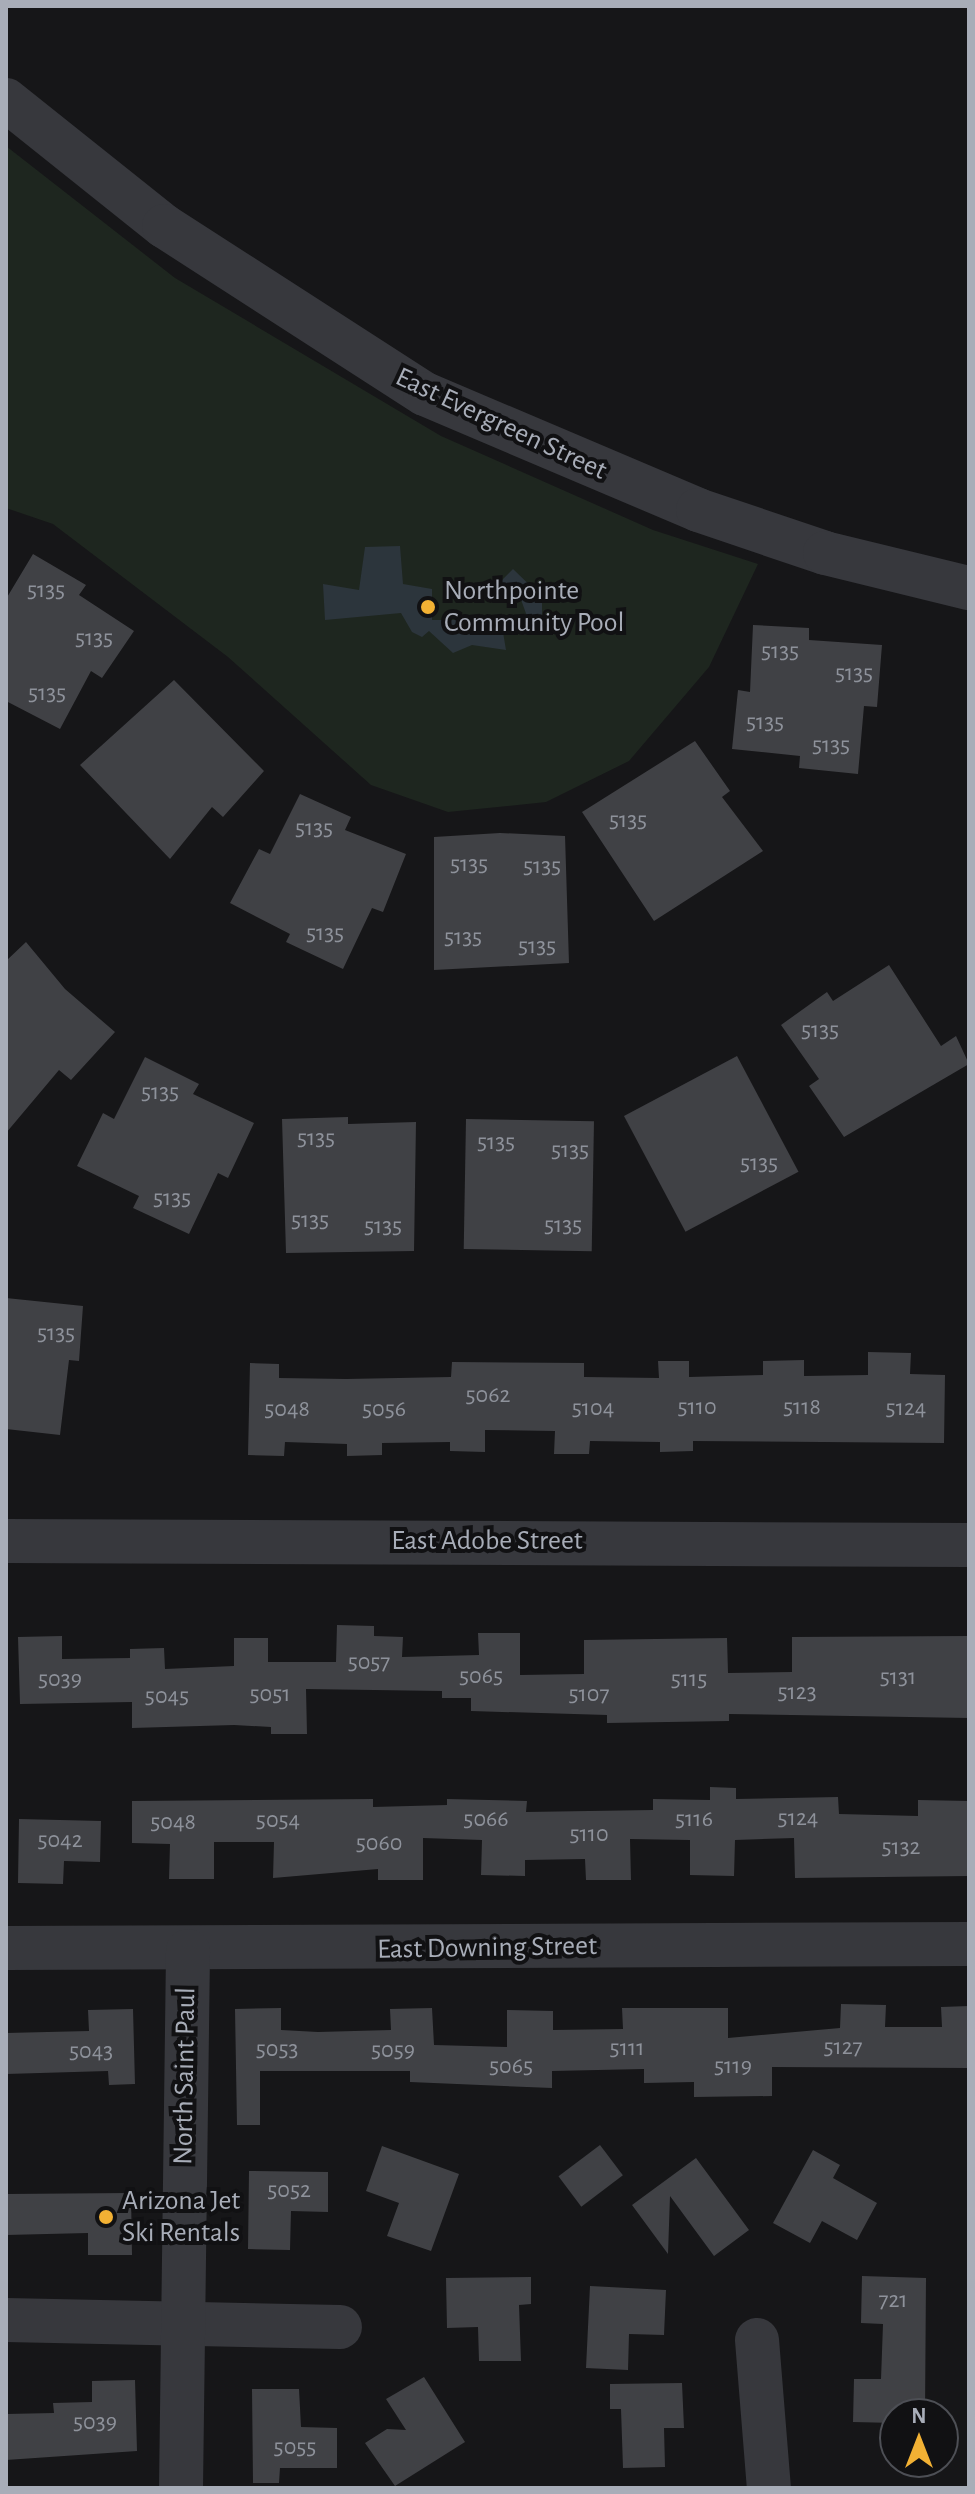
<!DOCTYPE html>
<html>
<head>
<meta charset="utf-8">
<style>
  body { margin:0 }
  #map { position:relative; width:975px; height:2494px; overflow:hidden; background:#161618; font-family:"Alegreya Sans",sans-serif }
  div>[style] { position:absolute }
  [style*='--x'] { left:calc(var(--x)*1px); top:calc(var(--y)*1px); width:calc(var(--w)*1px); rotate:calc(var(--a)*1deg) }
  .green>* { inset:0; background:#1e261f }
  .water>* { inset:0; background:#2c353c }
  .building>* { inset:0; background:#404145; transform-origin:0 0 }
  .minor>* { height:44px; margin:-22px; padding:0 22px; transform-origin:22px; border-radius:22px; background:#37383d }
  .dots>* { width:22px; height:22px; translate:-50% -50%; box-sizing:border-box; border:4px solid #111113; border-radius:50% }
  span { translate:-50% -50%; white-space:nowrap; text-align:center; line-height:1.15; -webkit-text-stroke:8px #111113; paint-order:stroke }
  .number-label { font-size:24px; color:#8e929b }
  .number-label span { -webkit-text-stroke-width:0 }
  .street-label { font-size:28px; color:#a8adb8 }
  .poi-label { font-size:28px; color:#a8adb8 }
  .left { translate:0 -50%; text-align:left }
  .frame { position:absolute; inset:0; border:8px solid #a8adb8; pointer-events:none }
  .north { position:absolute; left:879px; top:2398px; width:80px; height:80px; box-sizing:border-box; background:#111113; border:2px solid #4d4f55; border-radius:50%; rotate:0deg; font-size:22px; font-weight:700; line-height:32px; text-align:center; color:#a8adb8 }
  .north::after { content:''; display:block; margin:auto; width:28px; height:36px; background:#f2b134; clip-path:polygon(50% 0,100% 100%,50% 72%,0 100%) }
</style>
</head>
<body>
<div id="map">
  <div class="green">
    <i style="clip-path:polygon(6px 146px,175px 278px,441px 436px,653px 530px,758px 564px,709px 667px,629px 761px,546px 802px,448px 812px,371px 785px,228px 657px,53px 524px,6px 508px)"></i>
  </div>
  <div class="water">
    <i style="clip-path:polygon(400px 546px,403px 584px,432px 589px,432px 620px,501px 620px,506px 650px,472px 645px,453px 653px,429px 631px,422px 637px,412px 632px,401px 613px,325px 620px,323px 584px,359px 590px,365px 547px)"></i>
    <i style="clip-path:polygon(513px 569px,542px 597px,542px 619px,528px 619px,519px 594px,496px 586px)"></i>
  </div>
  <div class="building">
    <i style="clip-path:polygon(33px 554px,86px 585px,79px 595px,134px 631px,102px 678px,91px 671px,60px 729px,6px 701px,6px 599px)"></i>
    <i style="clip-path:polygon(753px 625px,809px 628px,809px 640px,882px 645px,877px 707px,864px 706px,858px 774px,799px 768px,800px 756px,732px 749px,738px 690px,750px 692px)"></i>
    <i style="clip-path:polygon(174px 680px,264px 771px,223px 817px,212px 807px,170px 859px,80px 765px)"></i>
    <i style="clip-path:polygon(695px 741px,730px 791px,722px 797px,763px 851px,654px 921px,582px 812px)"></i>
    <i style="clip-path:polygon(300px 794px,351px 817px,345px 830px,406px 854px,383px 912px,372px 908px,343px 969px,286px 942px,290px 934px,230px 903px,259px 849px,270px 854px)"></i>
    <i style="clip-path:polygon(500px 833px,565px 836px,569px 963px,434px 970px,434px 837px)"></i>
    <i style="clip-path:polygon(26px 942px,65px 989px,115px 1032px,71px 1080px,59px 1070px,6px 1133px,6px 961px)"></i>
    <i style="clip-path:polygon(889px 965px,941px 1046px,956px 1036px,969px 1064px,844px 1137px,809px 1086px,819px 1079px,781px 1025px,827px 992px,833px 1001px)"></i>
    <i style="left:737px;top:1056px;width:131px;height:128px;rotate:62deg"></i>
    <i style="clip-path:polygon(145px 1057px,199px 1084px,193px 1094px,254px 1123px,228px 1178px,218px 1173px,189px 1234px,133px 1208px,139px 1196px,77px 1166px,103px 1113px,114px 1119px)"></i>
    <i style="clip-path:polygon(348px 1117px,348px 1124px,416px 1122px,414px 1251px,286px 1253px,282px 1119px)"></i>
    <i style="left:466px;top:1119px;width:128px;height:130px;rotate:1deg"></i>
    <i style="clip-path:polygon(6px 1298px,83px 1306px,79px 1361px,69px 1360px,60px 1435px,6px 1429px)"></i>
    <i style="clip-path:polygon(868px 1352px,911px 1353px,910px 1374px,945px 1375px,944px 1443px,693px 1441px,693px 1451px,660px 1452px,660px 1442px,590px 1441px,589px 1454px,554px 1454px,555px 1431px,485px 1430px,485px 1452px,450px 1451px,450px 1442px,382px 1443px,382px 1455px,347px 1456px,347px 1444px,285px 1442px,284px 1456px,248px 1455px,250px 1363px,279px 1364px,279px 1378px,346px 1379px,451px 1377px,452px 1362px,584px 1363px,584px 1377px,659px 1378px,658px 1361px,689px 1361px,689px 1377px,763px 1375px,763px 1361px,804px 1360px,804px 1376px,868px 1375px)"></i>
    <i style="clip-path:polygon(337px 1625px,374px 1626px,374px 1636px,403px 1637px,402px 1657px,479px 1655px,478px 1633px,520px 1633px,520px 1675px,584px 1674px,584px 1640px,727px 1638px,728px 1673px,792px 1672px,792px 1637px,969px 1636px,969px 1718px,729px 1714px,729px 1721px,607px 1723px,607px 1715px,471px 1711px,471px 1698px,442px 1698px,442px 1691px,306px 1689px,307px 1734px,271px 1734px,271px 1727px,234px 1725px,132px 1728px,132px 1702px,20px 1704px,18px 1637px,62px 1636px,62px 1659px,130px 1658px,130px 1649px,164px 1648px,165px 1669px,234px 1666px,234px 1638px,268px 1638px,268px 1662px,336px 1662px)"></i>
    <i style="clip-path:polygon(710px 1787px,736px 1788px,736px 1799px,838px 1797px,839px 1814px,918px 1816px,918px 1800px,969px 1801px,969px 1876px,795px 1878px,794px 1838px,735px 1840px,734px 1876px,690px 1875px,690px 1840px,630px 1839px,631px 1880px,586px 1880px,585px 1859px,525px 1860px,525px 1876px,481px 1875px,482px 1840px,423px 1838px,423px 1880px,378px 1880px,378px 1869px,273px 1878px,274px 1842px,214px 1842px,214px 1879px,169px 1879px,170px 1844px,132px 1843px,132px 1801px,373px 1799px,373px 1807px,447px 1805px,447px 1799px,527px 1801px,526px 1812px,653px 1810px,653px 1799px,710px 1800px)"></i>
    <i style="clip-path:polygon(19px 1819px,101px 1821px,100px 1862px,64px 1861px,63px 1884px,18px 1883px)"></i>
    <i style="clip-path:polygon(841px 2004px,886px 2005px,885px 2027px,942px 2027px,941px 2007px,969px 2006px,969px 2068px,772px 2067px,772px 2096px,694px 2097px,694px 2082px,644px 2083px,644px 2069px,552px 2071px,552px 2088px,410px 2082px,410px 2071px,260px 2071px,260px 2125px,237px 2125px,235px 2009px,281px 2008px,281px 2030px,318px 2032px,391px 2030px,390px 2009px,432px 2008px,434px 2045px,507px 2047px,507px 2010px,553px 2011px,553px 2030px,623px 2029px,622px 2008px,728px 2008px,728px 2038px,840px 2028px)"></i>
    <i style="clip-path:polygon(133px 2009px,135px 2084px,109px 2085px,108px 2071px,6px 2074px,6px 2033px,89px 2031px,88px 2010px)"></i>
    <i style="left:600px;top:2145px;width:38px;height:52px;rotate:53deg"></i>
    <i style="clip-path:polygon(382px 2146px,459px 2174px,431px 2251px,387px 2236px,399px 2203px,366px 2191px)"></i>
    <i style="clip-path:polygon(813px 2150px,840px 2165px,833px 2178px,877px 2203px,857px 2240px,822px 2221px,810px 2243px,773px 2223px)"></i>
    <i style="clip-path:polygon(696px 2158px,749px 2230px,714px 2256px,670px 2196px,668px 2254px,632px 2205px)"></i>
    <i style="clip-path:polygon(249px 2171px,328px 2172px,328px 2212px,291px 2211px,290px 2250px,248px 2249px)"></i>
    <i style="clip-path:polygon(131px 2193px,132px 2255px,88px 2255px,88px 2233px,6px 2235px,6px 2194px)"></i>
    <i style="clip-path:polygon(862px 2276px,926px 2278px,925px 2414px,895px 2414px,895px 2423px,853px 2422px,854px 2379px,881px 2379px,883px 2324px,861px 2323px)"></i>
    <i style="clip-path:polygon(531px 2277px,531px 2304px,519px 2305px,521px 2361px,479px 2361px,478px 2327px,447px 2328px,446px 2278px)"></i>
    <i style="clip-path:polygon(590px 2286px,666px 2290px,664px 2335px,629px 2334px,628px 2370px,586px 2368px)"></i>
    <i style="clip-path:polygon(424px 2377px,465px 2442px,395px 2486px,365px 2443px,387px 2429px,406px 2430px,386px 2399px)"></i>
    <i style="clip-path:polygon(135px 2380px,137px 2451px,6px 2460px,6px 2414px,54px 2413px,53px 2403px,92px 2402px,92px 2381px)"></i>
    <i style="clip-path:polygon(682px 2383px,684px 2428px,664px 2428px,665px 2467px,623px 2468px,621px 2409px,610px 2409px,610px 2384px)"></i>
    <i style="clip-path:polygon(252px 2389px,299px 2389px,301px 2427px,337px 2428px,337px 2468px,280px 2468px,279px 2483px,253px 2483px)"></i>
  </div>
  <div class="minor">
    <i style="--x:6;--y:100;--w:202;--a:38.6"></i>
    <i style="--x:164;--y:226;--w:310;--a:32.8"></i>
    <i style="--x:425;--y:394;--w:297;--a:23"></i>
    <i style="--x:698;--y:510;--w:134;--a:18.7"></i>
    <i style="--x:825;--y:553;--w:148;--a:13.7"></i>
    <i style="--x:6;--y:1541;--w:963;--a:0.24"></i>
    <i style="--x:6;--y:1948;--w:963;--a:-0.24"></i>
    <i style="--x:6;--y:2320;--w:334;--a:1.2"></i>
    <i style="--x:757;--y:2340;--w:148;--a:85.4"></i>
    <i style="--x:181;--y:2488;--w:537;--a:-89.25"></i>
  </div>
  <div class="dots">
    <i style="left:428px;top:607px;background:#f2b134"></i>
    <i style="left:106px;top:2217px;background:#f2b134"></i>
  </div>
  <div class="number-label">
    <span style="left:46px;top:591px">5135</span>
    <span style="left:94px;top:639px">5135</span>
    <span style="left:780px;top:652px">5135</span>
    <span style="left:854px;top:674px">5135</span>
    <span style="left:47px;top:694px">5135</span>
    <span style="left:765px;top:723px">5135</span>
    <span style="left:831px;top:746px">5135</span>
    <span style="left:628px;top:821px">5135</span>
    <span style="left:314px;top:829px">5135</span>
    <span style="left:469px;top:865px">5135</span>
    <span style="left:542px;top:867px">5135</span>
    <span style="left:325px;top:934px">5135</span>
    <span style="left:463px;top:938px">5135</span>
    <span style="left:537px;top:947px">5135</span>
    <span style="left:820px;top:1031px">5135</span>
    <span style="left:160px;top:1093px">5135</span>
    <span style="left:316px;top:1139px">5135</span>
    <span style="left:496px;top:1143px">5135</span>
    <span style="left:570px;top:1151px">5135</span>
    <span style="left:759px;top:1164px">5135</span>
    <span style="left:172px;top:1199px">5135</span>
    <span style="left:310px;top:1221px">5135</span>
    <span style="left:563px;top:1226px">5135</span>
    <span style="left:383px;top:1227px">5135</span>
    <span style="left:56px;top:1334px">5135</span>
    <span style="left:488px;top:1396px">5062</span>
    <span style="left:697px;top:1408px">5110</span>
    <span style="left:802px;top:1408px">5118</span>
    <span style="left:593px;top:1409px">5104</span>
    <span style="left:906px;top:1409px">5124</span>
    <span style="left:287px;top:1410px">5048</span>
    <span style="left:384px;top:1410px">5056</span>
    <span style="left:369px;top:1663px">5057</span>
    <span style="left:481px;top:1677px">5065</span>
    <span style="left:898px;top:1678px">5131</span>
    <span style="left:60px;top:1680px">5039</span>
    <span style="left:689px;top:1680px">5115</span>
    <span style="left:797px;top:1693px">5123</span>
    <span style="left:270px;top:1695px">5051</span>
    <span style="left:589px;top:1695px">5107</span>
    <span style="left:167px;top:1697px">5045</span>
    <span style="left:798px;top:1819px">5124</span>
    <span style="left:486px;top:1820px">5066</span>
    <span style="left:694px;top:1820px">5116</span>
    <span style="left:278px;top:1821px">5054</span>
    <span style="left:173px;top:1823px">5048</span>
    <span style="left:589px;top:1835px">5110</span>
    <span style="left:60px;top:1841px">5042</span>
    <span style="left:379px;top:1844px">5060</span>
    <span style="left:901px;top:1848px">5132</span>
    <span style="left:843px;top:2048px">5127</span>
    <span style="left:627px;top:2049px">5111</span>
    <span style="left:277px;top:2050px">5053</span>
    <span style="left:393px;top:2051px">5059</span>
    <span style="left:91px;top:2052px">5043</span>
    <span style="left:511px;top:2067px">5065</span>
    <span style="left:733px;top:2067px">5119</span>
    <span style="left:289px;top:2191px">5052</span>
    <span style="left:893px;top:2301px">721</span>
    <span style="left:95px;top:2423px">5039</span>
    <span style="left:295px;top:2448px">5055</span>
  </div>
  <div class="street-label">
    <span style="left:501px;top:424px;rotate:25deg">East Evergreen Street</span>
    <span style="left:487px;top:1541px">East Adobe Street</span>
    <span style="left:487px;top:1948px;rotate:-1deg">East Downing Street</span>
    <span style="left:185px;top:2076px;rotate:-89deg">North Saint Paul</span>
  </div>
  <div class="poi-label">
    <span class="left" style="left:444px;top:607px">Northpointe<br>Community Pool</span>
    <span class="left" style="left:122px;top:2217px">Arizona Jet<br>Ski Rentals</span>
  </div>
  <div class="frame"></div>
  <div class="north">N</div>
</div>
</body>
</html>
